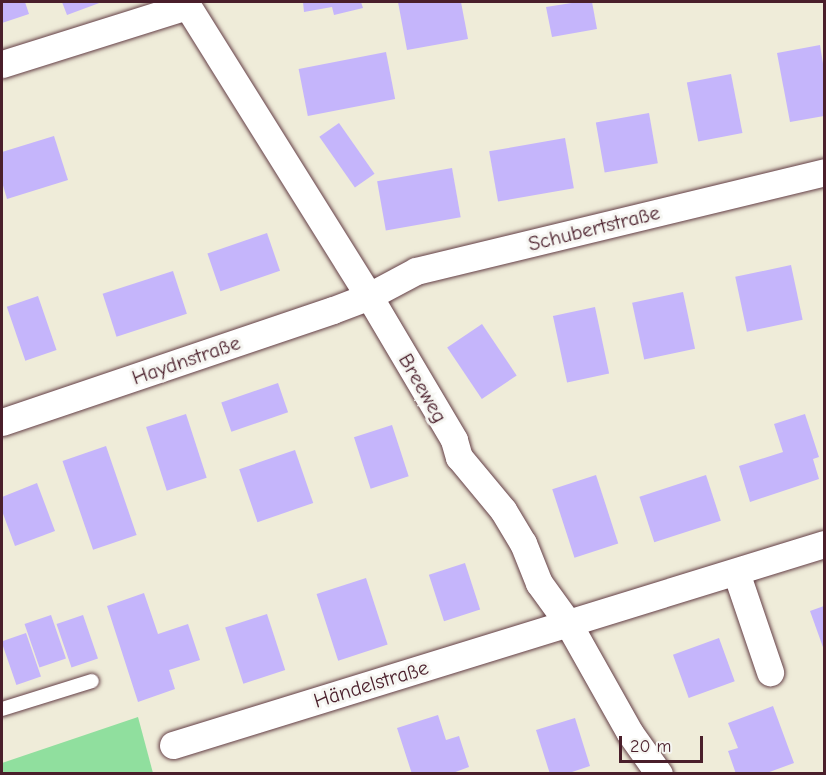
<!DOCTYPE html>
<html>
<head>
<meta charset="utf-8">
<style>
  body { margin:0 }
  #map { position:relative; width:826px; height:775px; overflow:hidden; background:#efecd9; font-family:"Comic Neue",sans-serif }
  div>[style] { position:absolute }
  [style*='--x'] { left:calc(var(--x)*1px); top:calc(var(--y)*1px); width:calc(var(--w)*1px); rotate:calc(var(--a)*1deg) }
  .green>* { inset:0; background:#90df9e }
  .building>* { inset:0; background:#c5b5fb; transform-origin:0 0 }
  .roads { filter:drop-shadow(0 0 2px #633e45) drop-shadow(0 0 2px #633e45) }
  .lane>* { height:14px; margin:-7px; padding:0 7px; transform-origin:7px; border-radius:7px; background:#fff }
  .street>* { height:27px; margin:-13.5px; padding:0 13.5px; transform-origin:13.5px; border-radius:13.5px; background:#fff }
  span { translate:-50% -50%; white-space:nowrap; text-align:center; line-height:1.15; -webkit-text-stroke:6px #f6f6f2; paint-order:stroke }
  .street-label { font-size:21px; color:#4a1f2b }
  .frame { position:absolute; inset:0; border:3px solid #4a1f2b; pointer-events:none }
  .scale { position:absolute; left:619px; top:736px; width:84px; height:27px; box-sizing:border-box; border:3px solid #4a1f2b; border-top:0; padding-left:8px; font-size:18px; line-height:21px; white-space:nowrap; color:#4a1f2b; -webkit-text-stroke:4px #f6f6f2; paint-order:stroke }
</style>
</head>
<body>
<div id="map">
  <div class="green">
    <i style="clip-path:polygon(138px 717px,153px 773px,2px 773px,2px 763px)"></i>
  </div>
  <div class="building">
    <i style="clip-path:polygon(2px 2px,25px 2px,29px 14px,2px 23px)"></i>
    <i style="clip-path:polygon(62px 2px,102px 2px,67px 15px)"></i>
    <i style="clip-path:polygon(303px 2px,361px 2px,363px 8px,334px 15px,332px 7px,304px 12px)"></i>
    <i style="clip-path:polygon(398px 2px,461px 2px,468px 39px,407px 50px)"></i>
    <i style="clip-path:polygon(578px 2px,592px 2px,597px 29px,552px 37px,546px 7px)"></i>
    <i style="clip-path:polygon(820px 45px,824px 70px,824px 116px,790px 122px,777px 53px)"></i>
    <i style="left:386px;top:52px;width:48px;height:89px;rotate:79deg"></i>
    <i style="left:731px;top:74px;width:60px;height:45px;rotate:79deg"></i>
    <i style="left:649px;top:113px;width:51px;height:54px;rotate:80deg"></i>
    <i style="left:339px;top:123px;width:62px;height:24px;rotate:55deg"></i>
    <i style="clip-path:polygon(54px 136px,68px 180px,7px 199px,2px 182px,2px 152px)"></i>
    <i style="left:565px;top:138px;width:51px;height:77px;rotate:80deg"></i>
    <i style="left:452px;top:168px;width:50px;height:76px;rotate:80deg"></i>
    <i style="left:267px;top:233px;width:40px;height:63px;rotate:71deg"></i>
    <i style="left:791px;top:265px;width:56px;height:57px;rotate:78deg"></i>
    <i style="left:173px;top:271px;width:45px;height:74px;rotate:72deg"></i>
    <i style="left:683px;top:292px;width:58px;height:52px;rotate:78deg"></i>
    <i style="left:38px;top:296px;width:57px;height:33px;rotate:71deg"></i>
    <i style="left:595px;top:307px;width:68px;height:43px;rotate:78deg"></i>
    <i style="left:482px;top:324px;width:62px;height:42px;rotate:56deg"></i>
    <i style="left:278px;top:383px;width:31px;height:60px;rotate:71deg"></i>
    <i style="left:186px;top:414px;width:67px;height:42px;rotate:72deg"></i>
    <i style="clip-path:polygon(805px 414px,819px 457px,813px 459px,819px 479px,750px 502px,739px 466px,783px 452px,774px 424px)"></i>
    <i style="left:392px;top:425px;width:54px;height:40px;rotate:72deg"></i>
    <i style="left:106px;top:446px;width:94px;height:46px;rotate:71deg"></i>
    <i style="left:295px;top:450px;width:56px;height:59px;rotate:71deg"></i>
    <i style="left:596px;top:475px;width:72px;height:46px;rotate:72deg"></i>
    <i style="left:706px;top:475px;width:48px;height:70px;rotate:72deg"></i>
    <i style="clip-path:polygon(37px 483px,55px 531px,15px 546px,2px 511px,2px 497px)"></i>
    <i style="left:465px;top:563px;width:49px;height:38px;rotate:72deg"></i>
    <i style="left:366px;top:578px;width:70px;height:52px;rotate:72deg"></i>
    <i style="clip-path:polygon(144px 593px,158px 634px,188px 624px,200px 660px,169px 670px,175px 689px,138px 702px,107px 606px)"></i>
    <i style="clip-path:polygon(824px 606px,824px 650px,810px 611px)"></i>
    <i style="left:267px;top:614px;width:59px;height:44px;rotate:72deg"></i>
    <i style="left:51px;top:615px;width:46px;height:28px;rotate:71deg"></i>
    <i style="left:83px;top:615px;width:46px;height:28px;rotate:71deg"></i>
    <i style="left:26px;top:633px;width:46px;height:26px;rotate:71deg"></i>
    <i style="left:719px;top:638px;width:46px;height:49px;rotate:70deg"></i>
    <i style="clip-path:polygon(773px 706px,794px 763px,764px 774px,736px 774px,728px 751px,738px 748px,728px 723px)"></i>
    <i style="clip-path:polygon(438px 715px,446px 740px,459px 736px,469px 767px,450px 774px,412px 774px,397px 728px)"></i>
    <i style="clip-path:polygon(575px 718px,590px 766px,566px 774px,550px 774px,536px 730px)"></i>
  </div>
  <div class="roads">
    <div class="lane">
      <i style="--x:2;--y:709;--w:94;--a:-17.3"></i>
    </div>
    <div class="street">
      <i style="--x:185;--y:2;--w:347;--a:58"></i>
      <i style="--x:369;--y:296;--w:167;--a:59.4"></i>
      <i style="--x:454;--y:440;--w:18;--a:74"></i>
      <i style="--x:459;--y:457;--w:69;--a:50.3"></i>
      <i style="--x:503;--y:510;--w:39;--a:59"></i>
      <i style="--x:523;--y:543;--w:43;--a:68.2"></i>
      <i style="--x:539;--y:583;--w:49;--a:54.1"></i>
      <i style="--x:568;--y:623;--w:126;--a:60.6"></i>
      <i style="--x:630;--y:733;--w:50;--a:54.7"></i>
      <i style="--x:2;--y:64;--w:194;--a:-17.4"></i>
      <i style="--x:2;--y:422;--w:349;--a:-18.7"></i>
      <i style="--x:333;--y:310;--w:39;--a:-21"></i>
      <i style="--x:369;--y:296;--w:53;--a:-28"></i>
      <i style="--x:416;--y:271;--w:420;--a:-13.6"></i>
      <i style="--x:736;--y:572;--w:106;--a:71.2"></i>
      <i style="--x:173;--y:745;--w:681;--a:-17.16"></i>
    </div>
  </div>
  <div class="street-label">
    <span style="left:594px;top:228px;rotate:-14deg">Schubertstraße</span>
    <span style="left:186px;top:360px;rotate:-19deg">Haydnstraße</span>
    <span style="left:423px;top:388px;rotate:60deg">Breeweg</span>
    <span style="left:371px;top:684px;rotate:-17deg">Händelstraße</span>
  </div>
  <div class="frame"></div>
  <div class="scale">20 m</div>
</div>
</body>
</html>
